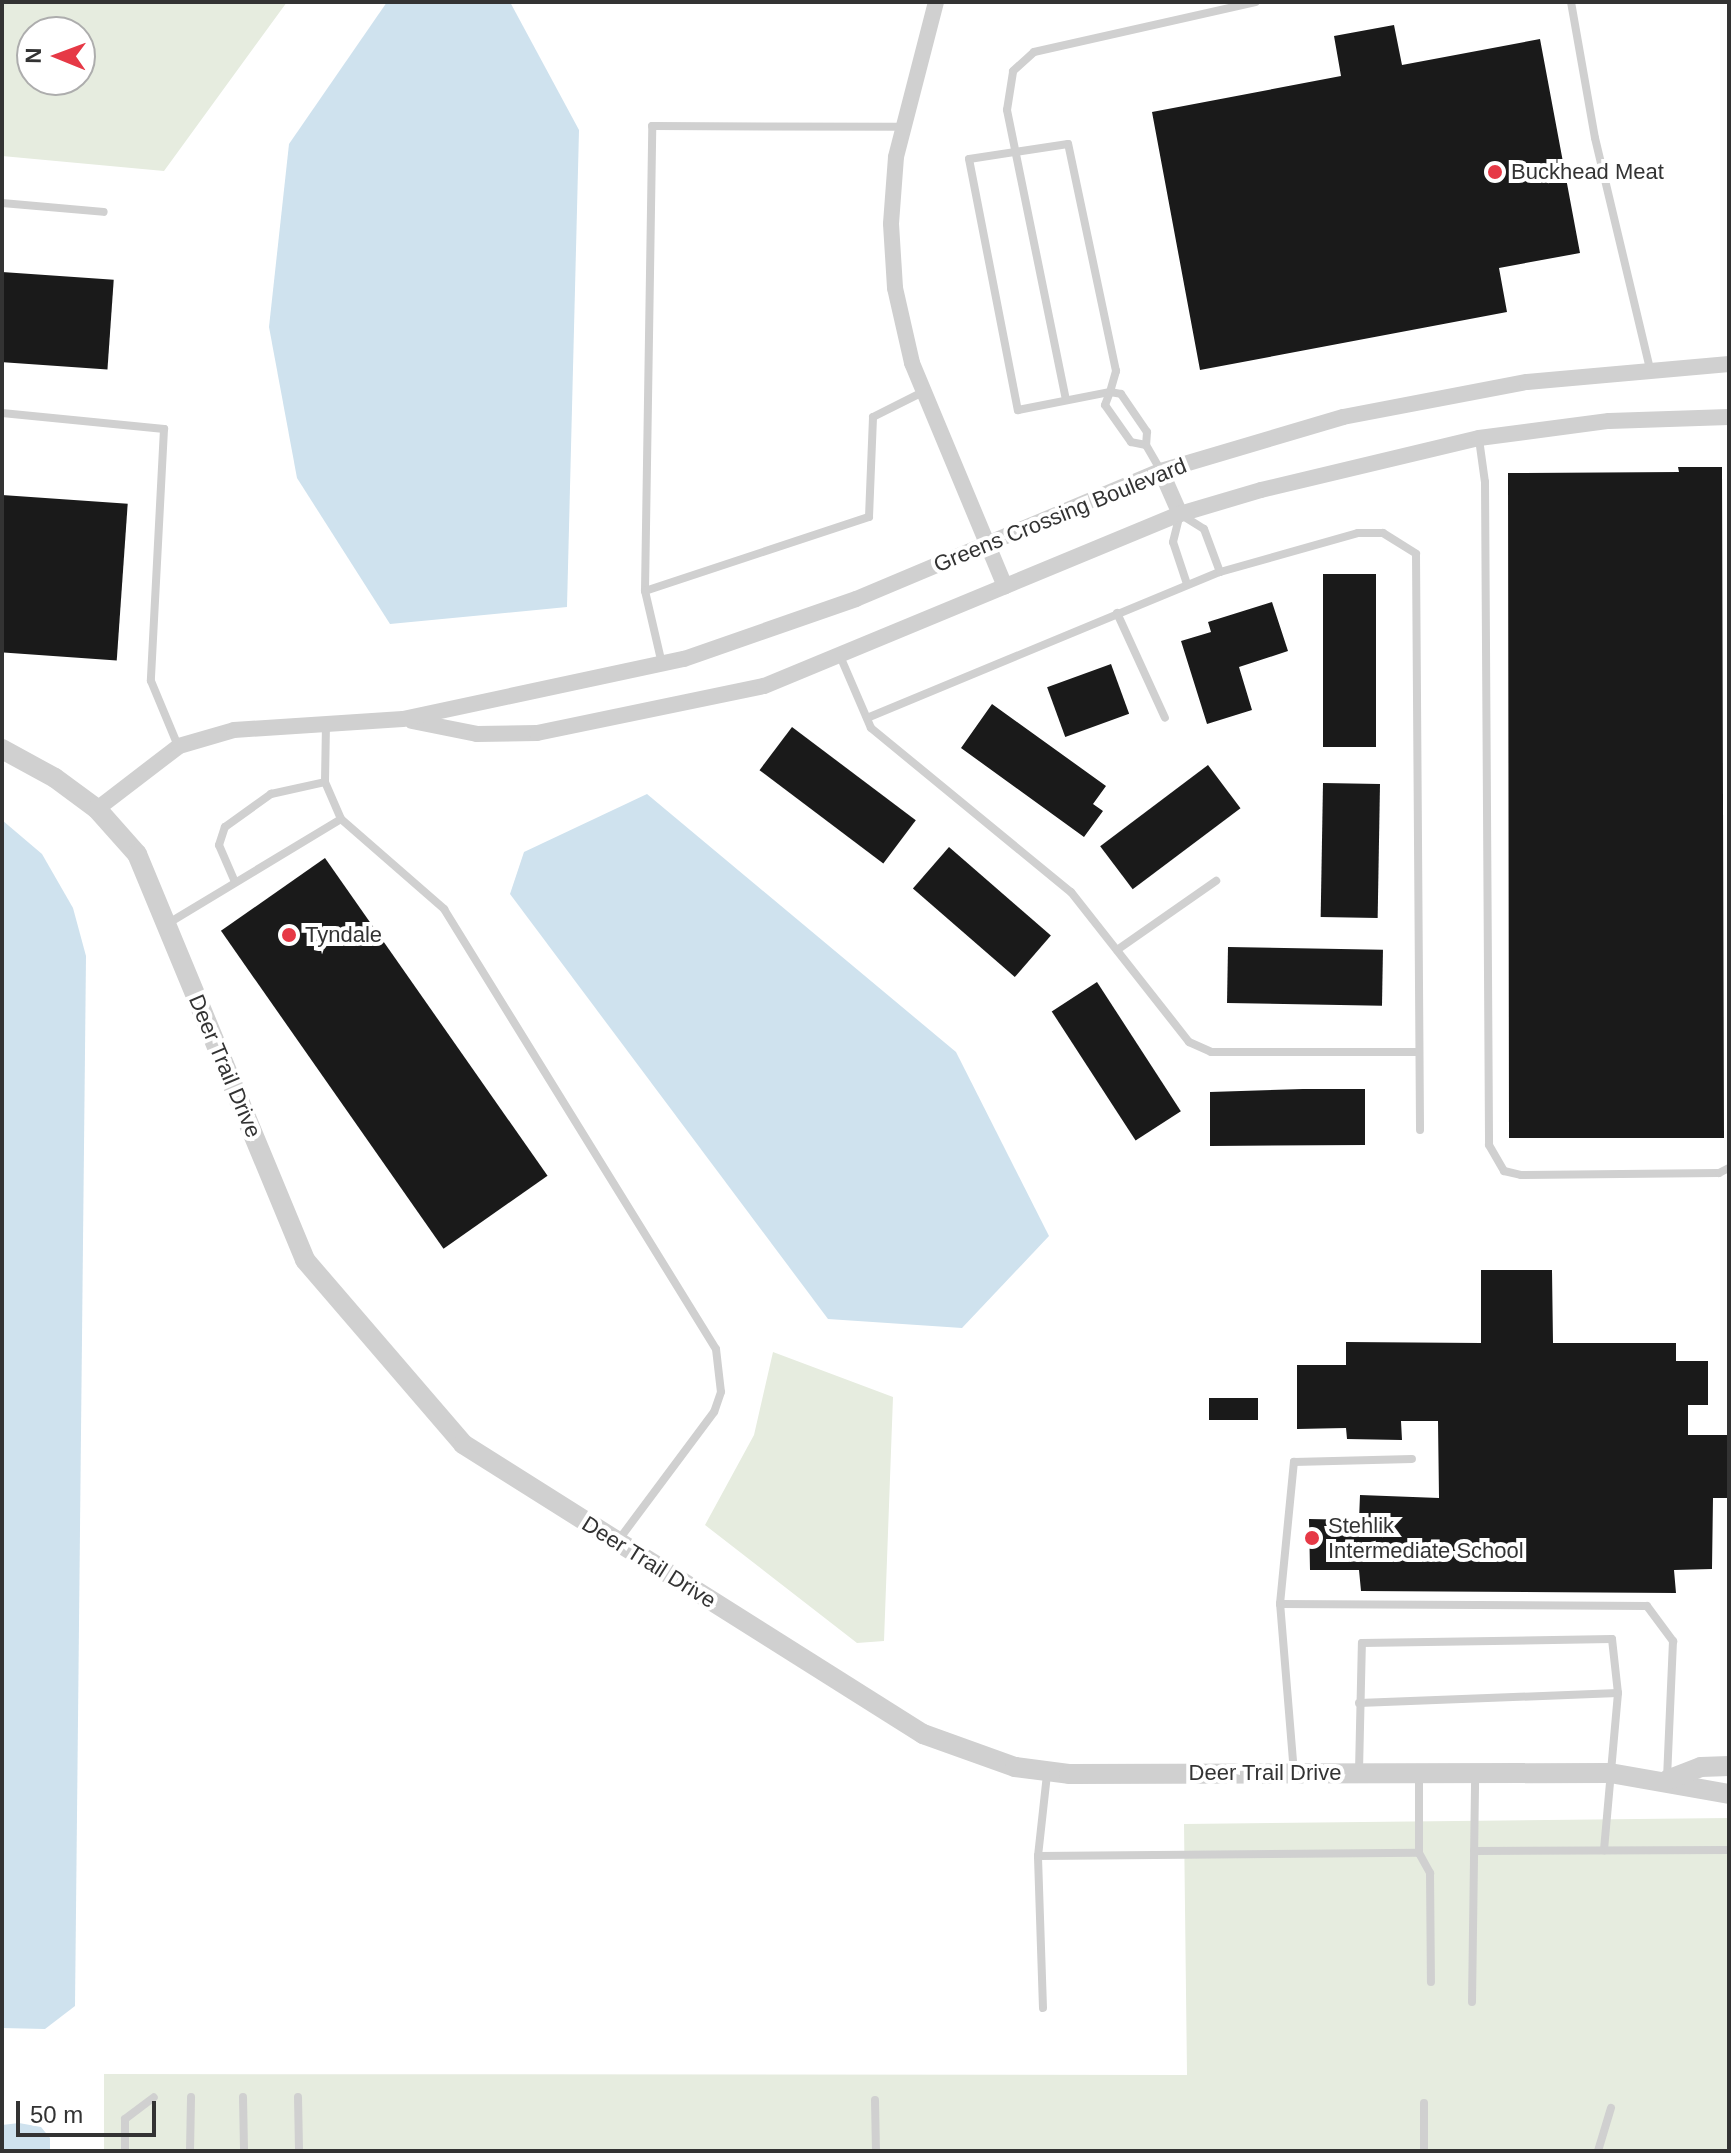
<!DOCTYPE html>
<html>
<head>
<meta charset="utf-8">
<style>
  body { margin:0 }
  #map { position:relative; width:1731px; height:2153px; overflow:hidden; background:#fff; font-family:Helvetica,sans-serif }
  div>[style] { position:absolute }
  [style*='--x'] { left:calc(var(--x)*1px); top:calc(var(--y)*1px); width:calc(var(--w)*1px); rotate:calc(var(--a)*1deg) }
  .green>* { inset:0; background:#e6ecdf }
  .water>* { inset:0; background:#cfe2ee }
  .building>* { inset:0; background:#1a1a1a; transform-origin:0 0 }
  .service>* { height:8px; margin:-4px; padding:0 4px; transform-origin:4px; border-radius:4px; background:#d0d0d0 }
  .minor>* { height:16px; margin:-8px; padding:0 8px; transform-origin:8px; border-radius:8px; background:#d0d0d0 }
  .tertiary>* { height:20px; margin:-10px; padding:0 10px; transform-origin:10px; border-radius:10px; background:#d0d0d0 }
  .dots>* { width:22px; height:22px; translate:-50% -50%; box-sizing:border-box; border:4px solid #fff; border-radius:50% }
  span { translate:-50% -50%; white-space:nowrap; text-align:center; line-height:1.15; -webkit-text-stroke:8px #fff; paint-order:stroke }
  .poi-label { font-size:22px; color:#333 }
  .left { translate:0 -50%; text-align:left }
  .street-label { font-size:22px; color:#333 }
  .frame { position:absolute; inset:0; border:4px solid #333; pointer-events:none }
  .north { position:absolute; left:16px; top:16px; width:80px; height:80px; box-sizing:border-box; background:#fff; border:2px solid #adadad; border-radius:50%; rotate:271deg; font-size:22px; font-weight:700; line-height:32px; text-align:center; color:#333 }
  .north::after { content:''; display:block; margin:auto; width:28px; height:36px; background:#e63946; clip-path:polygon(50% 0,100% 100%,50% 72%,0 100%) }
  .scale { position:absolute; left:16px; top:2101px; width:140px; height:36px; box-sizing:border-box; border:4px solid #333; border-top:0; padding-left:10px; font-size:24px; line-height:28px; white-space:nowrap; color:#333; -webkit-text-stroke:6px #fff; paint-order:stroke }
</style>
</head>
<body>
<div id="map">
  <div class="green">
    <i style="clip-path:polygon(evenodd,2px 2px,287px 2px,164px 171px,2px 156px,2px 2px,32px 32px,80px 32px,80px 80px,32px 80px,32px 32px)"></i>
    <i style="clip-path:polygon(773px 1352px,893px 1397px,884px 1641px,857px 1643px,705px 1525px,754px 1435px)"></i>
    <i style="clip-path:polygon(1729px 1818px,1729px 2151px,104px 2151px,104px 2074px,1187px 2075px,1184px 1824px)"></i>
  </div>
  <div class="water">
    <i style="clip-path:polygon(387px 2px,510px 2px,579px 130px,567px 607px,390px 624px,297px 478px,269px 327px,289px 144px)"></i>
    <i style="clip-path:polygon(647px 794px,956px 1052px,1049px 1236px,962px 1328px,828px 1319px,510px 894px,524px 852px)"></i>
    <i style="clip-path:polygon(2px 820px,42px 854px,73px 908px,86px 956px,75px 2006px,45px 2029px,2px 2028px)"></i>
    <i style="clip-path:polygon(19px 2123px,41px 2127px,50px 2138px,50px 2151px,2px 2151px,2px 2125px)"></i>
  </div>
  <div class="building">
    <i style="clip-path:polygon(1394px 25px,1402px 65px,1540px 39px,1580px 253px,1499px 268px,1507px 312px,1200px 370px,1152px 112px,1341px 76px,1334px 36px)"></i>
    <i style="left:2px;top:272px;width:112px;height:90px;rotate:4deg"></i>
    <i style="clip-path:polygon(1678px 467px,1722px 467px,1724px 1138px,1509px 1138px,1508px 473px,1679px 472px)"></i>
    <i style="left:2px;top:495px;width:126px;height:157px;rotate:4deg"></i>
    <i style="left:1376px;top:574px;width:173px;height:53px;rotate:90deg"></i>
    <i style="clip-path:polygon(1272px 602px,1288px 651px,1239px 667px,1252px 710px,1207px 724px,1181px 641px,1211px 632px,1208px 622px)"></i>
    <i style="left:1111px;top:664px;width:53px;height:68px;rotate:70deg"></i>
    <i style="clip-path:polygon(992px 704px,1106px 786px,1093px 804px,1103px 811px,1084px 837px,961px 748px)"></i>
    <i style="left:792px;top:727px;width:155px;height:54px;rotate:37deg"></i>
    <i style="left:1208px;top:765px;width:54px;height:135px;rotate:53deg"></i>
    <i style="left:1323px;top:783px;width:57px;height:134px;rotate:1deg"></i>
    <i style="left:949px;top:847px;width:135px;height:55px;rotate:41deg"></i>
    <i style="left:325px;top:858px;width:388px;height:127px;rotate:55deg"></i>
    <i style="left:1228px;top:947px;width:155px;height:56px;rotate:1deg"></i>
    <i style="left:1097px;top:982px;width:154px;height:54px;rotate:57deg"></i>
    <i style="clip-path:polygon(1303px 1089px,1365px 1089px,1365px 1145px,1210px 1146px,1210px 1092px)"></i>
    <i style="clip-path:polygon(1481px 1270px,1552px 1270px,1553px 1343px,1676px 1343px,1676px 1361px,1708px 1361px,1708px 1405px,1688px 1405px,1688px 1435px,1729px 1435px,1729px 1498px,1713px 1498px,1712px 1569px,1674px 1570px,1676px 1593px,1361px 1591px,1359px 1570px,1310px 1570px,1309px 1519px,1359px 1520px,1360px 1495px,1439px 1498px,1438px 1421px,1401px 1421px,1402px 1440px,1347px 1439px,1346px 1428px,1297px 1429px,1297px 1365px,1346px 1365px,1346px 1342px,1481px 1343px)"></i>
    <i style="left:1209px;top:1398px;width:49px;height:22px"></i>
  </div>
  <div class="service">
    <i style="--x:1571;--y:2;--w:138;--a:80"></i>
    <i style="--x:1595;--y:138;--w:236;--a:76.6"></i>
    <i style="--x:2;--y:203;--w:102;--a:5"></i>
    <i style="--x:1066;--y:400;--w:296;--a:-101.5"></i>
    <i style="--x:1007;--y:110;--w:39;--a:-81"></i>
    <i style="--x:1013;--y:71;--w:28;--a:-42"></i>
    <i style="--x:1034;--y:52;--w:227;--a:-12.7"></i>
    <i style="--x:2;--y:413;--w:163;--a:5.6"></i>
    <i style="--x:164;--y:429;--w:252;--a:93"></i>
    <i style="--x:151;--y:681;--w:70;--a:67.4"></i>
    <i style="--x:1479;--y:439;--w:43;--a:82.1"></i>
    <i style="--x:1485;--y:482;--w:663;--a:89.65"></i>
    <i style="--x:1489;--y:1145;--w:30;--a:60"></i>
    <i style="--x:1504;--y:1171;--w:17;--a:13"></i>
    <i style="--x:1521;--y:1175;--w:198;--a:-0.6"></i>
    <i style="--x:1719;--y:1173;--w:11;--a:-27"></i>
    <i style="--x:1146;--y:445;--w:15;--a:-169"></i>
    <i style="--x:1131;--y:442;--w:45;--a:-125.1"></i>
    <i style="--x:1105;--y:405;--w:14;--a:-69"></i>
    <i style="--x:1110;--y:392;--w:22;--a:-74"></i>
    <i style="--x:1116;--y:371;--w:232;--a:-101.9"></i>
    <i style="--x:1068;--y:144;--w:100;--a:171.4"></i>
    <i style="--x:969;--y:159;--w:256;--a:79"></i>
    <i style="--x:1018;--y:410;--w:94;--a:-11.1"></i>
    <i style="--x:1110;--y:392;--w:11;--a:10"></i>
    <i style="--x:1121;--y:394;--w:46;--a:55.6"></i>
    <i style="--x:1147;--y:432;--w:13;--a:94"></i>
    <i style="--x:1146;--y:445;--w:30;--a:60"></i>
    <i style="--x:1187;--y:584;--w:44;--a:-108.4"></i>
    <i style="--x:1173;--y:542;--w:29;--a:-76"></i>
    <i style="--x:1180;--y:514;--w:28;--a:32"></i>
    <i style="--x:1204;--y:529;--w:46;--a:69.6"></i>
    <i style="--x:645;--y:591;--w:465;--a:-89.1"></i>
    <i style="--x:652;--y:126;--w:250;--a:0.2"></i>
    <i style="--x:1117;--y:613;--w:115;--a:65.4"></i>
    <i style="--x:840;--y:656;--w:78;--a:66.7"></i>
    <i style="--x:871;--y:728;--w:259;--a:39.4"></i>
    <i style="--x:1071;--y:892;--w:191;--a:51.8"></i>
    <i style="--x:1189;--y:1042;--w:24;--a:24"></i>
    <i style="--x:1211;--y:1052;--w:208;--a:0"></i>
    <i style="--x:662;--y:664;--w:75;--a:-103.1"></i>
    <i style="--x:645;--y:591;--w:236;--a:-18.3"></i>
    <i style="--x:869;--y:517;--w:100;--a:-87.7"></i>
    <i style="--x:873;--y:417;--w:56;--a:-26.6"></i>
    <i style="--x:867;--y:718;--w:382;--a:-22.5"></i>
    <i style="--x:1220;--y:572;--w:143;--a:-15.8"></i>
    <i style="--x:1358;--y:533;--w:25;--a:0"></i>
    <i style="--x:1383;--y:533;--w:39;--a:32"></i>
    <i style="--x:1416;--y:554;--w:576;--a:89.6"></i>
    <i style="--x:326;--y:724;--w:58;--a:91"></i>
    <i style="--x:325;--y:782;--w:40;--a:66.6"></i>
    <i style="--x:341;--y:819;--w:137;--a:41.1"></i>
    <i style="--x:444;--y:909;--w:517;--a:58.28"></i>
    <i style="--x:716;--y:1349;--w:43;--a:83.4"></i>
    <i style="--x:721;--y:1392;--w:21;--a:109"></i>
    <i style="--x:714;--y:1412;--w:161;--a:126.7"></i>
    <i style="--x:235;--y:882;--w:40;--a:-113.4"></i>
    <i style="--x:219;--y:845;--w:19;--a:-72"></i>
    <i style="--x:225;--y:827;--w:57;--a:-35.7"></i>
    <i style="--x:271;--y:794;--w:55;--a:-12.5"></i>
    <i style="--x:167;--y:924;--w:203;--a:-31.1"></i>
    <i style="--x:1117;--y:950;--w:121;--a:-34.9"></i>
    <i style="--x:1280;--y:1604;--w:367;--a:0.3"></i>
    <i style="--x:1647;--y:1606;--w:44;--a:53.4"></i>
    <i style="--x:1673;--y:1641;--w:136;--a:92.5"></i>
    <i style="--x:1359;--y:1703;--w:259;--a:-2.2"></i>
    <i style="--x:1359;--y:1771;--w:128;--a:-88.7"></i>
    <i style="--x:1362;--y:1643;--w:250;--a:-0.9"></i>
    <i style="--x:1612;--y:1639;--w:54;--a:83.7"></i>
    <i style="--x:1618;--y:1693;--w:158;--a:95.1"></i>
    <i style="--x:1294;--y:1773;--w:170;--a:-94.7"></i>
    <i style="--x:1280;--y:1604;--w:143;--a:-84.4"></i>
    <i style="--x:1294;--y:1462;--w:118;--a:-1.5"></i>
    <i style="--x:1474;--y:1851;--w:255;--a:-0.2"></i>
    <i style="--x:1419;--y:1853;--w:23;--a:61"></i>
    <i style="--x:1430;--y:1873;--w:109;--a:89.5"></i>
    <i style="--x:1038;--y:1856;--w:381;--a:-0.5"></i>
    <i style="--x:1419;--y:1853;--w:78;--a:-90"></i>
    <i style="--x:1472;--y:2002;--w:227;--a:-89.2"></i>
    <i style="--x:1043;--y:2008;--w:152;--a:-91.9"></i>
    <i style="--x:1038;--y:1856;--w:82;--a:-83.7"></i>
    <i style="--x:243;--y:2097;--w:54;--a:88.9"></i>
    <i style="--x:298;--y:2097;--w:54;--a:88.9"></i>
    <i style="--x:875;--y:2100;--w:51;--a:88.9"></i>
    <i style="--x:1424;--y:2103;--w:48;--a:90"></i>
    <i style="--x:125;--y:2151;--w:32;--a:-90"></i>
    <i style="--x:125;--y:2119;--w:36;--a:-37"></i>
    <i style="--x:190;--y:2151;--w:54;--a:-88.9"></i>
    <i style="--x:1598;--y:2151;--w:45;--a:-73.2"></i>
  </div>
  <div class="minor">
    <i style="--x:936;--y:2;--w:160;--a:104.5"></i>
    <i style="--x:896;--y:157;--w:67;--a:94.3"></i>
    <i style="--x:891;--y:224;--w:64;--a:86.4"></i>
    <i style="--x:895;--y:288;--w:77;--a:77.2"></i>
    <i style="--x:912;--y:363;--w:242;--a:67.4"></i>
    <i style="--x:1161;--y:471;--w:47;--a:66.2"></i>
    <i style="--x:412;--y:721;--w:66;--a:11.3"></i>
    <i style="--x:477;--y:734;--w:60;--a:-1"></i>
    <i style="--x:537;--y:733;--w:232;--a:-11.7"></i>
    <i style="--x:764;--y:686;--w:450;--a:-22.5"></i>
    <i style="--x:1180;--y:514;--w:84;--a:-16.5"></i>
    <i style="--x:1261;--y:490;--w:224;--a:-13.4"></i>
    <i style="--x:1479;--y:438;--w:131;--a:-7.5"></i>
    <i style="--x:1609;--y:421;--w:120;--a:-1.9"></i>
    <i style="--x:97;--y:809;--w:103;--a:-37.5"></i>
    <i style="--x:179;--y:746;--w:57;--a:-16.2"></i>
    <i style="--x:234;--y:730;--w:169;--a:-3.7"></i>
    <i style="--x:403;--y:719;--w:287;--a:-12.1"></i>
    <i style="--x:684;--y:659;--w:182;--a:-19.2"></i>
    <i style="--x:856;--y:599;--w:331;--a:-22.8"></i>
    <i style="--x:1161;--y:471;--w:190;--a:-16.5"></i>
    <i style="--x:1343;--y:417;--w:187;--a:-10.8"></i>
    <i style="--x:1527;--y:382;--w:203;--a:-5.1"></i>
  </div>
  <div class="tertiary">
    <i style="--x:2;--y:749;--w:60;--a:28.7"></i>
    <i style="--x:55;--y:778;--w:52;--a:36.4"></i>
    <i style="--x:97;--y:809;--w:60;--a:48.4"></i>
    <i style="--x:137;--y:854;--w:439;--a:67.5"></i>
    <i style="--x:305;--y:1260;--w:243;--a:49.3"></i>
    <i style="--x:463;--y:1444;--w:544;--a:32.23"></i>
    <i style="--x:923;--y:1734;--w:98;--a:19.7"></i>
    <i style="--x:1015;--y:1767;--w:54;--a:7.4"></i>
    <i style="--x:1069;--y:1774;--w:541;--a:-0.11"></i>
    <i style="--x:1610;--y:1773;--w:121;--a:10"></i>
    <i style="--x:1667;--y:1780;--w:36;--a:-21"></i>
    <i style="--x:1701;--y:1767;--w:28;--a:-2"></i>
  </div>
  <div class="dots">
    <i style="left:1495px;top:172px;background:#e63946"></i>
    <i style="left:289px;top:935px;background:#e63946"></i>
    <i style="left:1312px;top:1538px;background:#e63946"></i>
  </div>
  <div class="poi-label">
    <span class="left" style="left:1511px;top:172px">Buckhead Meat</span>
    <span class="left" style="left:305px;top:935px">Tyndale</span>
    <span class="left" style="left:1328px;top:1538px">Stehlik<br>Intermediate School</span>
  </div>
  <div class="street-label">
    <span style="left:1060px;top:515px;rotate:-22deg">Greens Crossing Boulevard</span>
    <span style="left:225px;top:1066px;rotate:67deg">Deer Trail Drive</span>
    <span style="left:649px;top:1562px;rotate:32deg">Deer Trail Drive</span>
    <span style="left:1265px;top:1773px">Deer Trail Drive</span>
  </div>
  <div class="frame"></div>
  <div class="north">N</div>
  <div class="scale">50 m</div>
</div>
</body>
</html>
